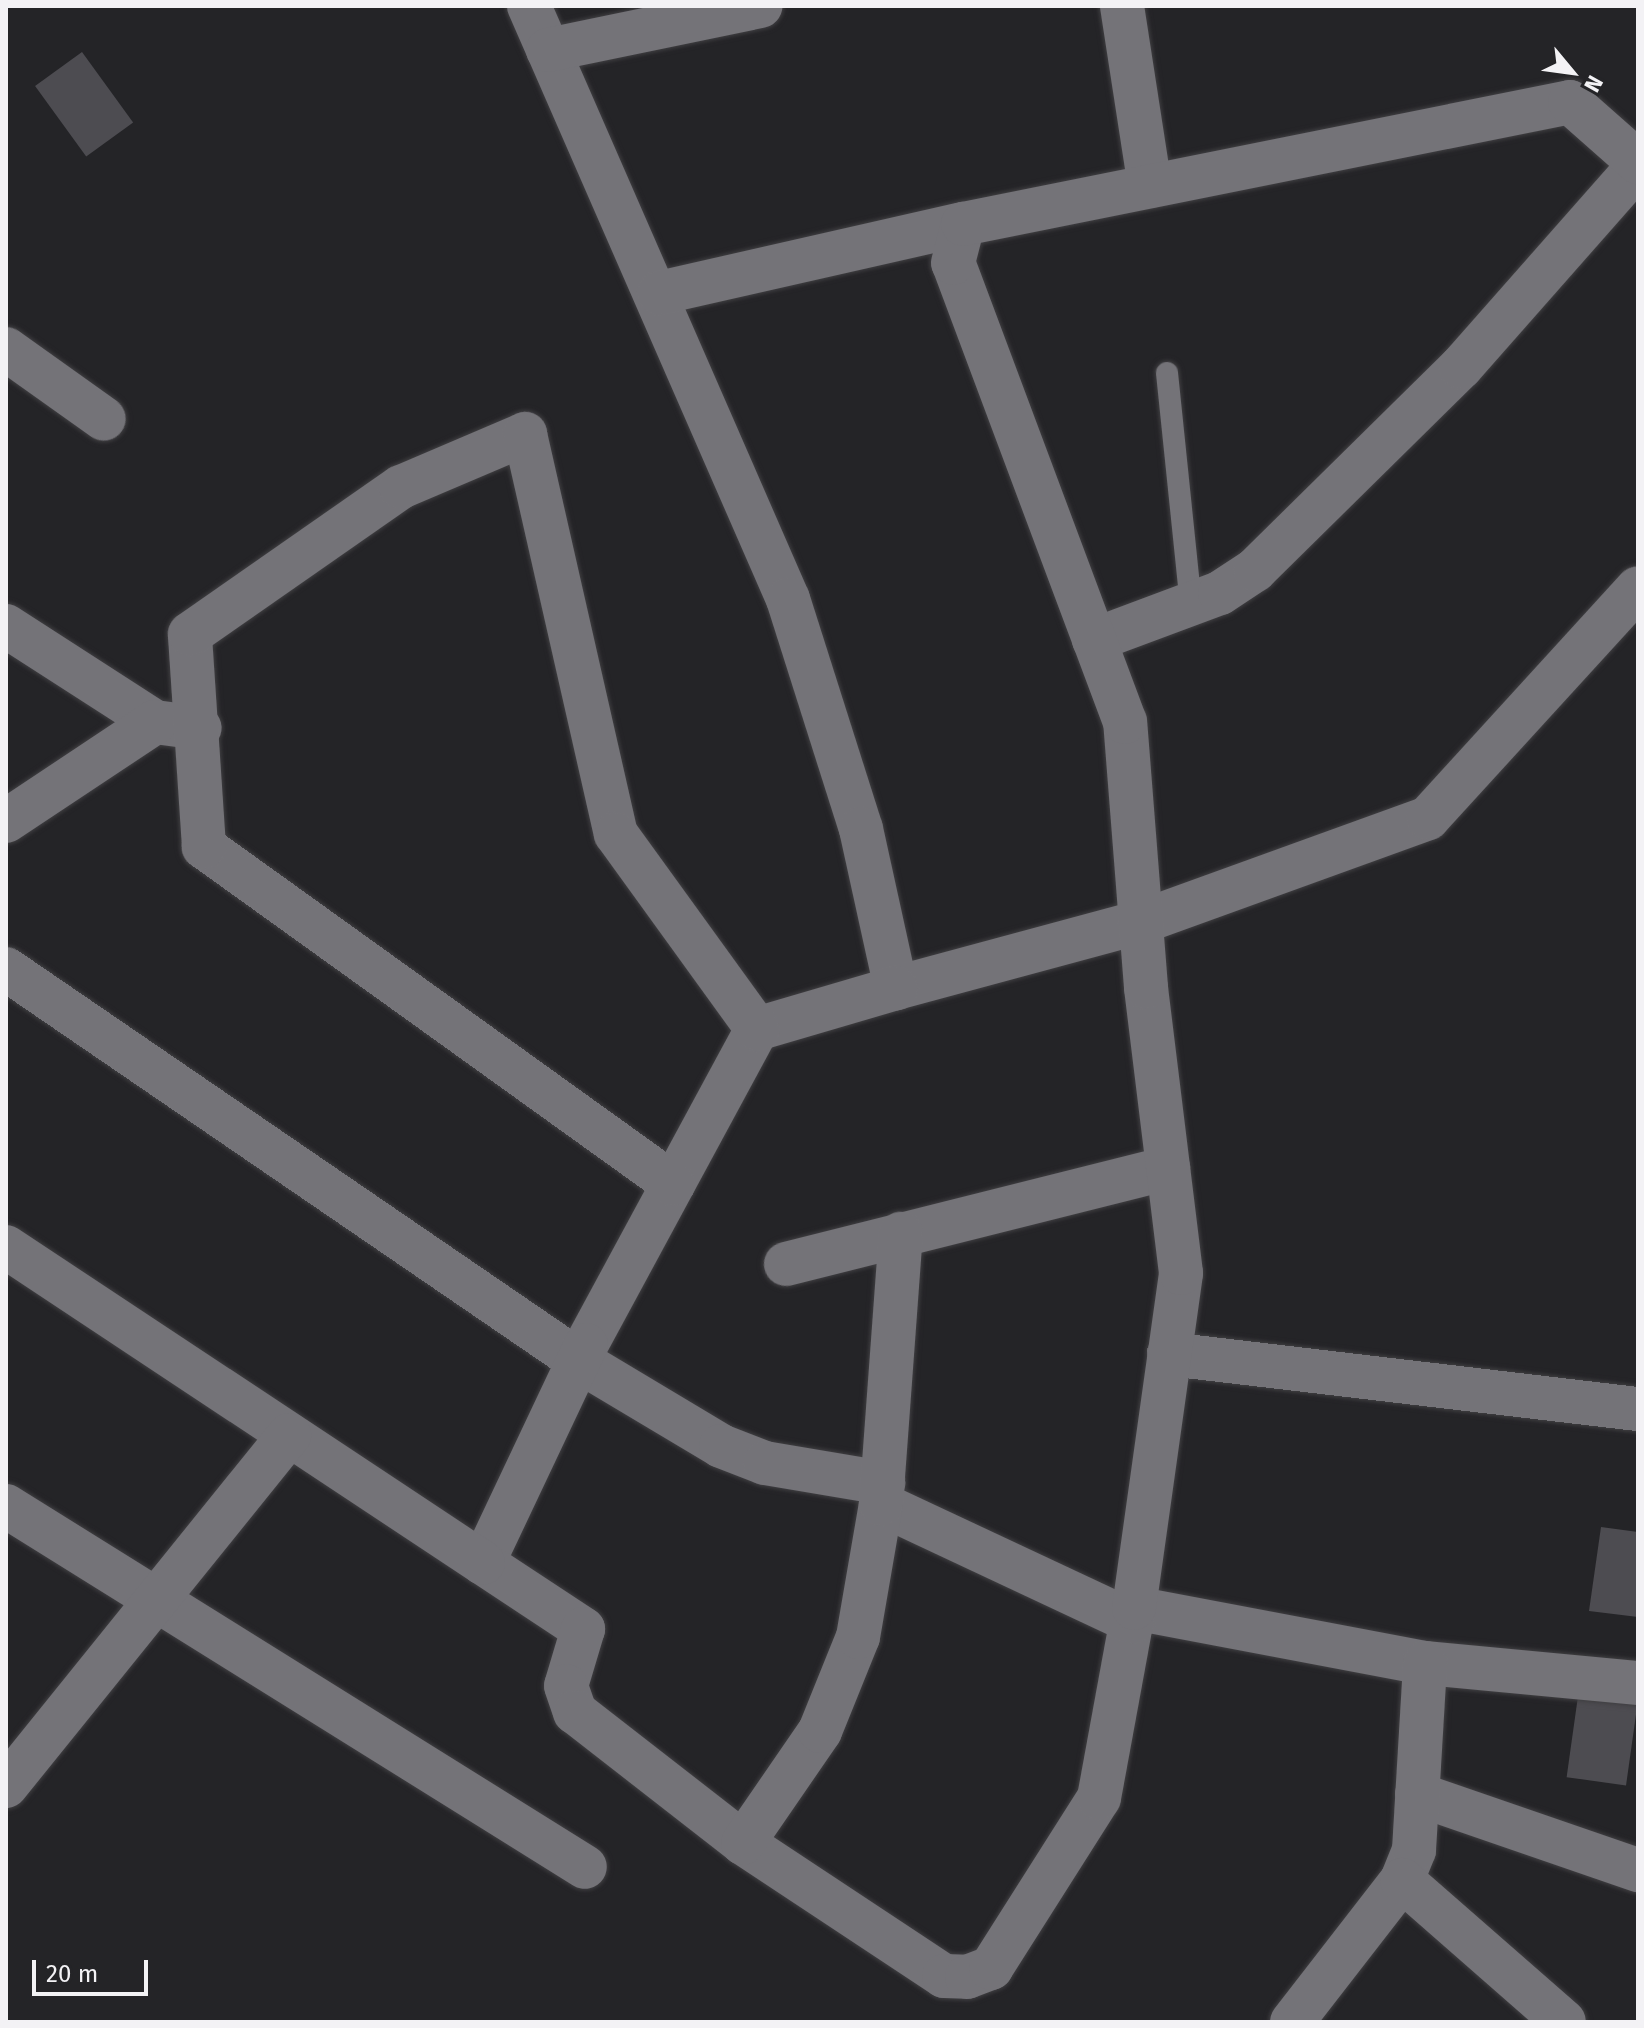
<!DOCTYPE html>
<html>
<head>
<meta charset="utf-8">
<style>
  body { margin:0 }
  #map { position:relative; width:1644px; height:2028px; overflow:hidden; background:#242427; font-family:"Fira Sans",sans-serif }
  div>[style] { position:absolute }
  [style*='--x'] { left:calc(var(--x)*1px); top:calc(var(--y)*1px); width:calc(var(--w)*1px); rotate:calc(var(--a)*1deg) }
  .building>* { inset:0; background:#4d4c51; transform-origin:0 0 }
  .roads { filter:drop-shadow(0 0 2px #403f42) drop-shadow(0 0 2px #403f42) }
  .lane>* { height:22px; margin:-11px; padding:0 11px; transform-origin:11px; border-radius:11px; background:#747378 }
  .street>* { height:44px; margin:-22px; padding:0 22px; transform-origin:22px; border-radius:22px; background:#747378 }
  span { translate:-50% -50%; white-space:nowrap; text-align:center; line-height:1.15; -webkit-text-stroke:7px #242427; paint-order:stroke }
  .frame { position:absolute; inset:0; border:8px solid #f3f2f5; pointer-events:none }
  .north { position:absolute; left:1532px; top:32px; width:80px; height:80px; -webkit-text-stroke:6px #242427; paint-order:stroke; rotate:119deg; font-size:22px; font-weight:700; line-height:32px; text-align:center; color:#f3f2f5 }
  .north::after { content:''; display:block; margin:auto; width:28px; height:36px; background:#f3f2f5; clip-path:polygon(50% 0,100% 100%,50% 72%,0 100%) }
  .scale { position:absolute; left:32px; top:1960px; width:116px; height:36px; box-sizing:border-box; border:4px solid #f3f2f5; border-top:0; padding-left:10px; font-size:24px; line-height:28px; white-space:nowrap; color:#f3f2f5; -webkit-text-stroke:6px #242427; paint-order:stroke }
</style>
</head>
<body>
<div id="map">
  <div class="building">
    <i style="left:82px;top:52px;width:87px;height:58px;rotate:54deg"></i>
    <i style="clip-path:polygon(1601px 1527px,1638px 1532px,1638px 1617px,1589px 1611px)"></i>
    <i style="left:1579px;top:1689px;width:60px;height:89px;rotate:8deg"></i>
  </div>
  <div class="roads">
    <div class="lane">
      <i style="--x:1167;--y:373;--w:232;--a:84.1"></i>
    </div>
    <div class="street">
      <i style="--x:529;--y:6;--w:647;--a:66.41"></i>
      <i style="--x:788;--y:599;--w:241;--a:72.4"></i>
      <i style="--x:861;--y:829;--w:163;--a:77.6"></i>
      <i style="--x:896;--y:988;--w:254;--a:-15.1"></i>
      <i style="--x:1141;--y:922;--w:305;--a:-19.9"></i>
      <i style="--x:1428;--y:818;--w:311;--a:-47.6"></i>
      <i style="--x:1122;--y:6;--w:182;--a:81.2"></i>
      <i style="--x:548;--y:50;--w:217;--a:-11.7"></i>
      <i style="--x:659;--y:293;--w:312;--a:-12.8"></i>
      <i style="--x:6;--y:349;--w:120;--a:35.5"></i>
      <i style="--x:6;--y:626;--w:177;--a:32.8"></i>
      <i style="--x:155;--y:722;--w:45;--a:7.6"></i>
      <i style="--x:1094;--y:640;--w:134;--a:-20.5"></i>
      <i style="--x:1220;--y:593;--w:42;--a:-33.3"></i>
      <i style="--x:1255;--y:570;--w:289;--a:-44.6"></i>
      <i style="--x:1461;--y:367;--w:268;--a:-48.6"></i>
      <i style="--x:6;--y:821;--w:179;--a:-33.6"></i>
      <i style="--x:6;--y:969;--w:694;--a:34.38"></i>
      <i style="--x:579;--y:1361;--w:165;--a:30.9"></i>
      <i style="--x:721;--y:1446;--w:47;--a:21.1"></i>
      <i style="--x:765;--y:1463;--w:120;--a:9.6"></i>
      <i style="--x:896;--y:988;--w:145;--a:163.6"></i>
      <i style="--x:757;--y:1029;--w:359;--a:118.4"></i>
      <i style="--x:586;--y:1345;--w:241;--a:115.3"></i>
      <i style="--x:483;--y:1563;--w:120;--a:33.4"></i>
      <i style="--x:583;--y:1629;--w:59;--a:106.6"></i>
      <i style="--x:566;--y:1686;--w:28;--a:71"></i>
      <i style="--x:575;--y:1712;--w:213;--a:37.9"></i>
      <i style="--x:743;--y:1843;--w:241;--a:33.5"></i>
      <i style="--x:944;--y:1976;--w:23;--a:2"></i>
      <i style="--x:967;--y:1977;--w:26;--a:-21"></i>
      <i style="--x:991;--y:1968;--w:201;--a:-57.6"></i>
      <i style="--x:1099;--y:1798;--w:193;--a:-79.6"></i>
      <i style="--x:1134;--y:1608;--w:296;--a:10.7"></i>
      <i style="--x:1425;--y:1663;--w:214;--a:5.4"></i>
      <i style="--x:673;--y:1184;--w:578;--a:-144.3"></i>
      <i style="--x:204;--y:847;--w:213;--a:-93.8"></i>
      <i style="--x:190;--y:634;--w:257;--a:-34.9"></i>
      <i style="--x:401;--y:487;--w:135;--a:-23.1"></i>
      <i style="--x:525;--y:434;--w:410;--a:77.2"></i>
      <i style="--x:616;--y:834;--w:241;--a:54.1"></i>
      <i style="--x:6;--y:1247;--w:572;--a:33.52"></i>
      <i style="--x:786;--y:1264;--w:394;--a:-14.1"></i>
      <i style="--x:1169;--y:1354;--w:472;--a:6.7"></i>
      <i style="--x:881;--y:1504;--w:278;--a:25.1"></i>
      <i style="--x:6;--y:1506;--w:682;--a:31.94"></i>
      <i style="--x:1134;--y:1608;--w:338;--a:-82"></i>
      <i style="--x:1181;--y:1273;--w:288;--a:-97"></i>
      <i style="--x:1146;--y:987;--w:266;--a:-94.5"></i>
      <i style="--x:1125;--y:722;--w:490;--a:-110.5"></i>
      <i style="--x:953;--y:263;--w:40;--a:-75.6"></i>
      <i style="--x:963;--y:224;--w:619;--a:-11.36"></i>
      <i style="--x:1570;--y:102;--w:91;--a:41.4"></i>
      <i style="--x:6;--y:1786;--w:451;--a:-51.1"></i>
      <i style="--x:1417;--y:1794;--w:234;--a:19"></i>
      <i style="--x:743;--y:1843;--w:136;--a:-55.5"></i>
      <i style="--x:820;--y:1731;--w:101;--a:-68"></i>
      <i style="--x:858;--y:1637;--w:135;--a:-80.2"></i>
      <i style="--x:881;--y:1504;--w:271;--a:-85.8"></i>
      <i style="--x:1402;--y:1880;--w:32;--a:-68"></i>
      <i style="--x:1414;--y:1850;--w:187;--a:-86.6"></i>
      <i style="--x:1292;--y:2022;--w:180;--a:-52.2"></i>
      <i style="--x:1402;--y:1880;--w:215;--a:41.2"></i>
    </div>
  </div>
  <div class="frame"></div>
  <div class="north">N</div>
  <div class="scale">20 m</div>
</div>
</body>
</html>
